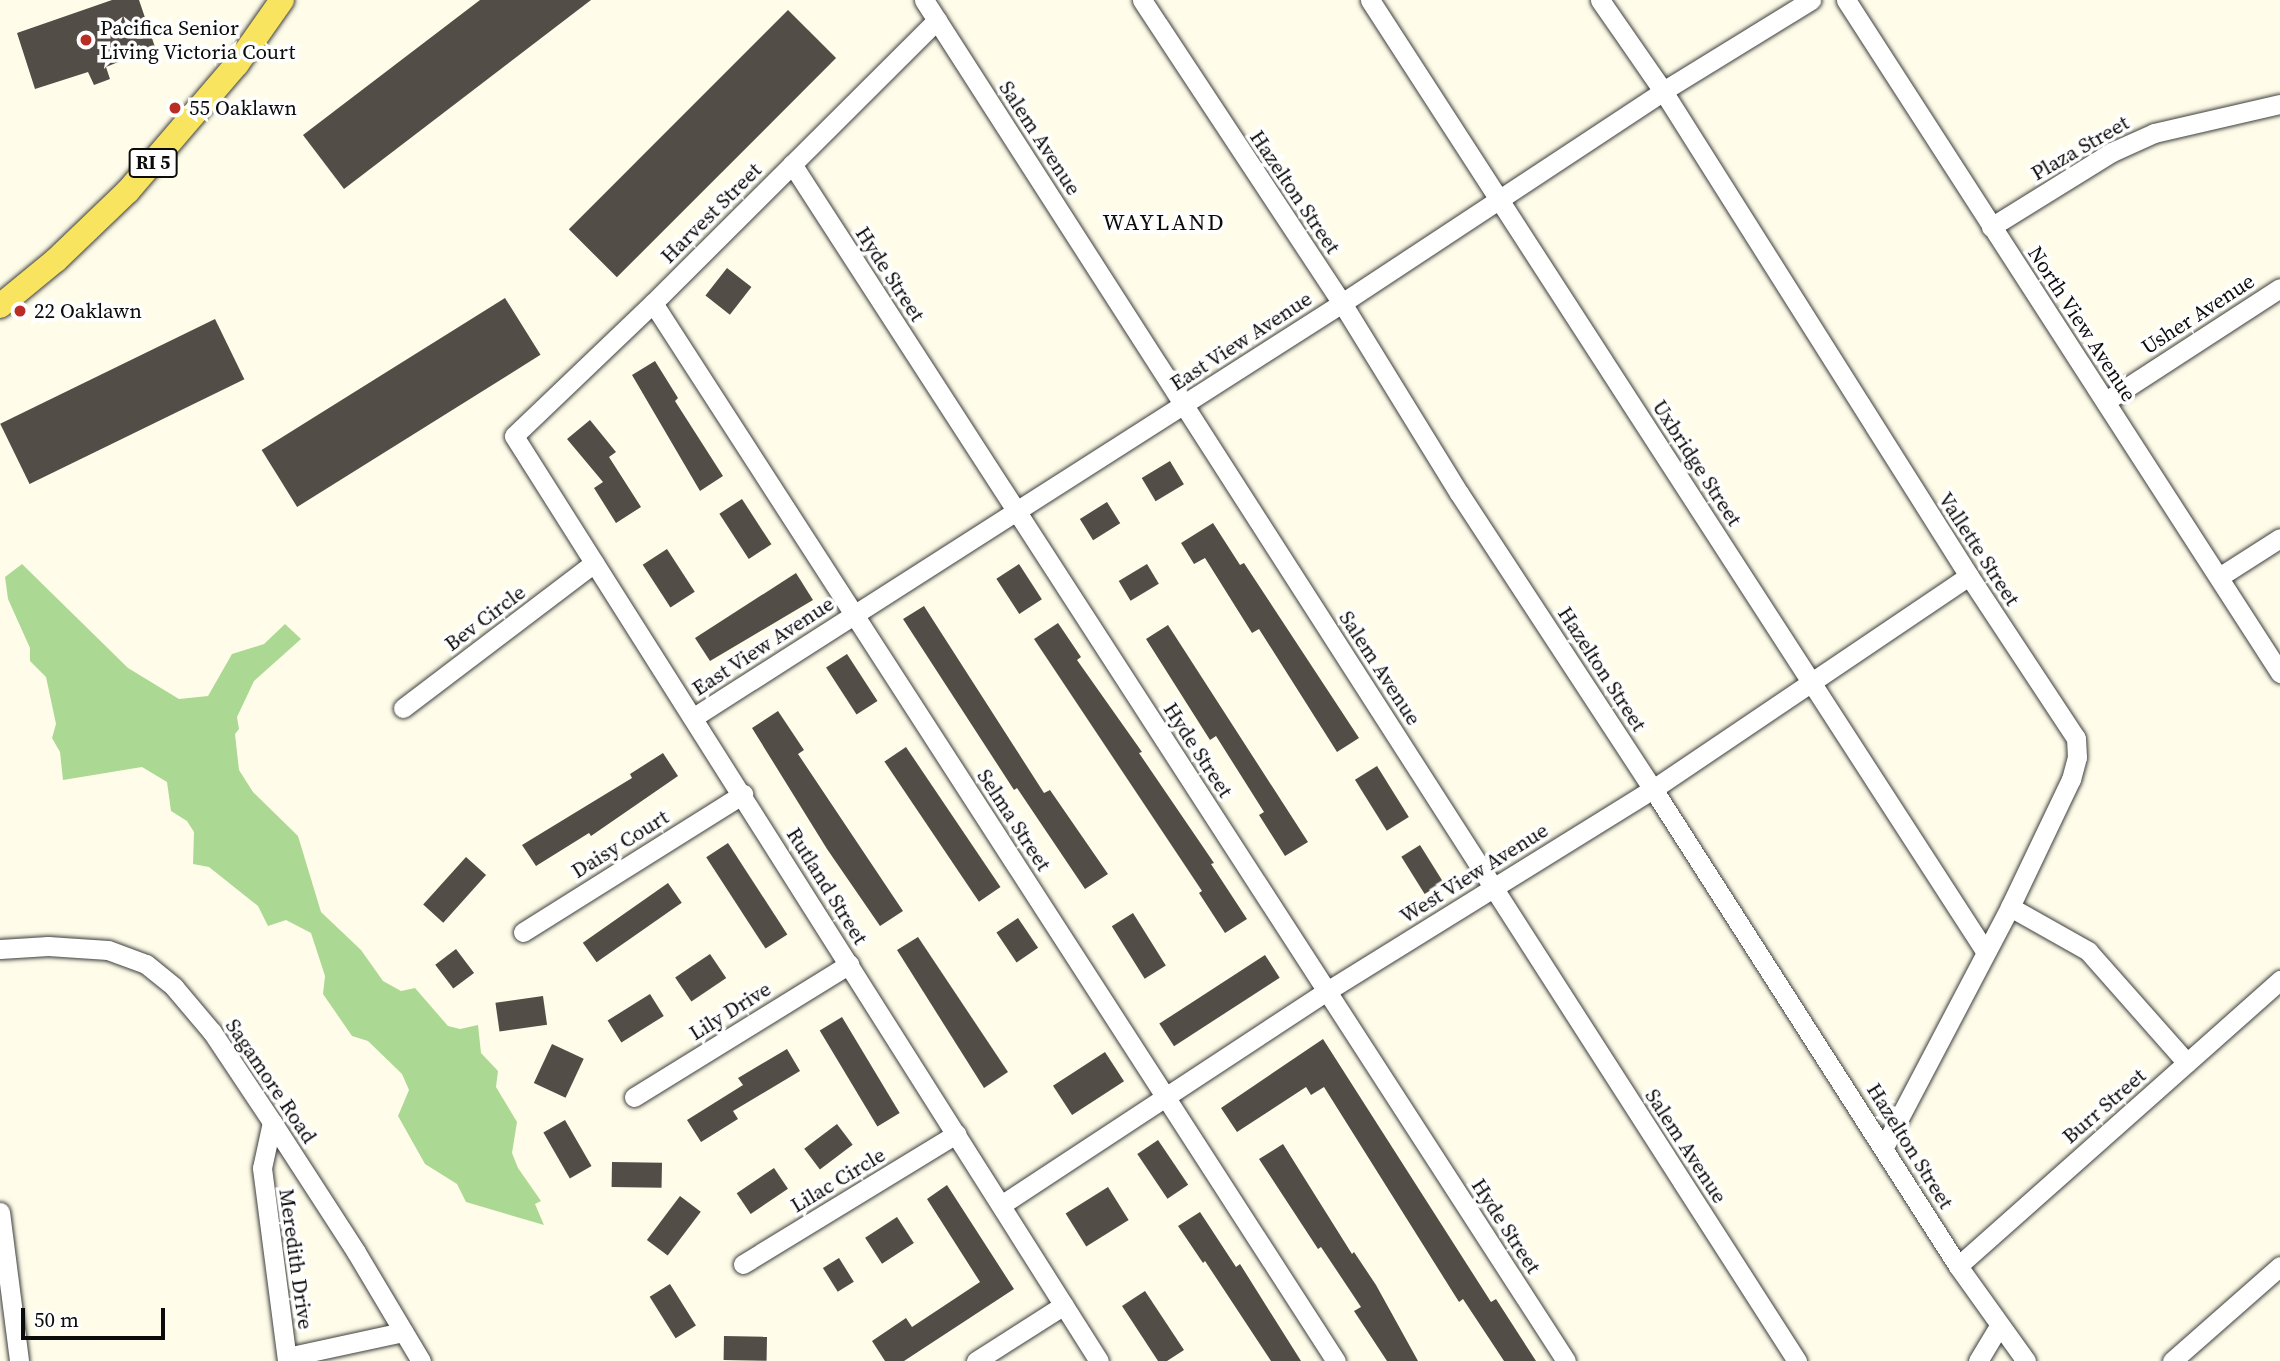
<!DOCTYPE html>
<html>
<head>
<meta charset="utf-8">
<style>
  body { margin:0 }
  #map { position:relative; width:2280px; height:1361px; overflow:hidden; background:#fffde9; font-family:"Source Serif 4",serif }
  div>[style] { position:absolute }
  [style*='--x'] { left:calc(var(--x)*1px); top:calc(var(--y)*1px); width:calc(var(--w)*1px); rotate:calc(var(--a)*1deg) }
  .forest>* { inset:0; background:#abd993 }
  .building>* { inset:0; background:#534d47; transform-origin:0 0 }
  .roads { filter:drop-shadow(0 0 2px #3e3e3e) drop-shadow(0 0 2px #3e3e3e) }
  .minor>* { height:19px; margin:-9.5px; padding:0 9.5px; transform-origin:9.5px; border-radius:9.5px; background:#fff }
  .major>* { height:24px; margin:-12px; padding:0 12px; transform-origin:12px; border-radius:12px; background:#f9e45f }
  .dots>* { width:19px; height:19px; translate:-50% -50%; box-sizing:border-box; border:4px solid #fff; border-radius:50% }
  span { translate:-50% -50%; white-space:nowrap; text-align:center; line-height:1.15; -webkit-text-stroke:7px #fff; paint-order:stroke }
  .shield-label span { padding:2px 5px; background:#fff; border:2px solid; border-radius:5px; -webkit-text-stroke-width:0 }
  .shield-label { font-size:19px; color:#0b0b0b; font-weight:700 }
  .poi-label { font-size:21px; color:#0b0b0b }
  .left { translate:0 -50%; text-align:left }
  .street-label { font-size:21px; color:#0b0b0b }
  .neighbourhood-label { font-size:23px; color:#0b0b0b; letter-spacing:2px }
  .scale { position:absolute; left:21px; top:1308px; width:144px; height:32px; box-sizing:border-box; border:4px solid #0b0b0b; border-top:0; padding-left:9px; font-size:21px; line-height:24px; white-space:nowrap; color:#0b0b0b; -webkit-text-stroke:5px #fff; paint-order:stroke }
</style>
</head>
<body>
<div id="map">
  <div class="forest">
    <i style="clip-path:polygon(22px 564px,128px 668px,179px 699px,208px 696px,232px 654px,264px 644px,285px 624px,301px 639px,254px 681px,237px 717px,239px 729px,235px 734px,239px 770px,253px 792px,298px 836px,321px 912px,361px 950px,383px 981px,401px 991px,415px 988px,448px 1026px,460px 1029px,478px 1025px,481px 1053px,498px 1071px,496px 1087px,517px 1122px,512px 1153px,518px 1168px,541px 1201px,535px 1204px,544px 1225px,466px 1202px,457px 1184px,425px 1164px,398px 1116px,409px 1090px,402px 1074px,368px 1041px,352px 1036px,323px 994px,325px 976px,311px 933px,286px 920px,268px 926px,258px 906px,209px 867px,193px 864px,194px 832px,187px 821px,171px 811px,167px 782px,142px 767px,63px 780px,60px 752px,52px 738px,56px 724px,46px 677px,30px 661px,30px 648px,8px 599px,5px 577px)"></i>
  </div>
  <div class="building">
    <i style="clip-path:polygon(112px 0,139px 0,155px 47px,106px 67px,110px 79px,94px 85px,88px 72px,35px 89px,17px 33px)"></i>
    <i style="clip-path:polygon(480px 0,591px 0,344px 189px,303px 135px)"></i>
    <i style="left:788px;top:10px;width:68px;height:310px;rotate:45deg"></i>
    <i style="left:727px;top:268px;width:31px;height:35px;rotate:38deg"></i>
    <i style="left:505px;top:298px;width:67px;height:287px;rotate:58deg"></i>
    <i style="left:215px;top:319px;width:67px;height:239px;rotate:64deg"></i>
    <i style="clip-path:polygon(655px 361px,678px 398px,675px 401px,723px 476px,700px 491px,632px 375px)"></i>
    <i style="clip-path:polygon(590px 420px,616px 452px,609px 457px,641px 507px,616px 523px,594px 488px,603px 482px,567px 439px)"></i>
    <i style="left:1170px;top:461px;width:27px;height:33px;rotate:59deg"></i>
    <i style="left:742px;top:499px;width:54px;height:27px;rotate:57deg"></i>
    <i style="left:1107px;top:502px;width:25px;height:32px;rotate:58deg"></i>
    <i style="clip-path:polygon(1213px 523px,1240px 565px,1244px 563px,1359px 738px,1337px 752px,1259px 629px,1252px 633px,1205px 558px,1194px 564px,1181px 543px)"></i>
    <i style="left:667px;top:549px;width:51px;height:29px;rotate:57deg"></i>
    <i style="left:1019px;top:564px;width:42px;height:27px;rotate:57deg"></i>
    <i style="left:1147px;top:564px;width:23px;height:33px;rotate:59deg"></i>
    <i style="clip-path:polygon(796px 573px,813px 600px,710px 661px,695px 638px)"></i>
    <i style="clip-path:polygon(924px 606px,1044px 793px,1050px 790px,1108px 874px,1085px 889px,1017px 788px,1014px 790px,903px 619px)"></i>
    <i style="clip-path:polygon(1058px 623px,1081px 657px,1077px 660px,1142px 752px,1139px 753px,1214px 863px,1211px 864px,1247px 919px,1225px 933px,1199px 893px,1202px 891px,1034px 639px)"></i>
    <i style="clip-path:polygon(1168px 625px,1308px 842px,1285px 856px,1259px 815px,1264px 812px,1216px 736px,1210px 740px,1146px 639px)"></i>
    <i style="left:847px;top:654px;width:56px;height:25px;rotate:57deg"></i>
    <i style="clip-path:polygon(778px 711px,804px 750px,798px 754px,903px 911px,880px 926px,827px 849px,752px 728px)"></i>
    <i style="left:906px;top:747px;width:169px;height:26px;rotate:56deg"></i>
    <i style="clip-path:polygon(663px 753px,678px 776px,591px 836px,589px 833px,536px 866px,522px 845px,632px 778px,630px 774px)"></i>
    <i style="left:1377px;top:766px;width:60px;height:26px;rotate:58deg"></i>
    <i style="left:728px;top:843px;width:109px;height:26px;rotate:57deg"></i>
    <i style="left:1420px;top:845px;width:44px;height:22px;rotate:58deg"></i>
    <i style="left:466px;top:857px;width:27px;height:64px;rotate:42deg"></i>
    <i style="left:668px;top:883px;width:24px;height:104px;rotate:55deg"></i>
    <i style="left:1133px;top:913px;width:62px;height:25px;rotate:58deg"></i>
    <i style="left:1018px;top:918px;width:36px;height:26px;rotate:56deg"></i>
    <i style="clip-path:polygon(918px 937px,1008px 1072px,984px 1088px,897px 950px)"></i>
    <i style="left:456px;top:949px;width:30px;height:26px;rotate:53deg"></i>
    <i style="left:710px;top:954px;width:29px;height:42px;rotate:56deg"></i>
    <i style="left:1265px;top:955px;width:27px;height:126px;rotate:57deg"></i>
    <i style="left:650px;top:994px;width:26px;height:50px;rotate:58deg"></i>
    <i style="left:543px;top:996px;width:29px;height:48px;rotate:82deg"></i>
    <i style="left:842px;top:1017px;width:112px;height:26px;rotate:59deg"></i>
    <i style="clip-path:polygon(1323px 1039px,1491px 1302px,1496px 1299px,1536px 1361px,1504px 1361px,1463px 1299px,1459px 1302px,1324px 1087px,1311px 1095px,1306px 1087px,1237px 1132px,1221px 1108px)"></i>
    <i style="left:552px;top:1044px;width:35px;height:43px;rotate:25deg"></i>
    <i style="clip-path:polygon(787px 1049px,800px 1071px,733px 1111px,738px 1119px,701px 1142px,687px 1120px,743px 1085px,738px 1078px)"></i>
    <i style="left:1105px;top:1052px;width:35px;height:62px;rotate:57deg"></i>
    <i style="left:565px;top:1120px;width:53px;height:25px;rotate:60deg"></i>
    <i style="left:837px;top:1124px;width:26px;height:41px;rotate:53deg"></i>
    <i style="left:1158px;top:1140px;width:54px;height:25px;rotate:56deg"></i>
    <i style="clip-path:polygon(1283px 1144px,1352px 1254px,1354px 1252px,1376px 1285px,1418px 1361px,1387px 1361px,1354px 1311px,1361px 1307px,1321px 1247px,1318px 1249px,1259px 1159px)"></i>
    <i style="left:612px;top:1162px;width:50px;height:25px;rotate:1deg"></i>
    <i style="left:774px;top:1168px;width:25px;height:45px;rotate:56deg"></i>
    <i style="clip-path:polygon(947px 1185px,1014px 1289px,904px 1361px,885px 1361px,872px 1341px,906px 1318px,912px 1327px,980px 1282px,927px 1199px)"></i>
    <i style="left:1108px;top:1187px;width:39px;height:50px;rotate:58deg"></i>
    <i style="left:680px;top:1196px;width:26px;height:55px;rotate:37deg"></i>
    <i style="clip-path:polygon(1200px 1212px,1236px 1267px,1240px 1264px,1301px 1361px,1271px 1361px,1205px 1261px,1203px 1263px,1178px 1226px)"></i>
    <i style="left:897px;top:1217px;width:31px;height:38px;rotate:57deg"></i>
    <i style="left:839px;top:1258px;width:28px;height:19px;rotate:58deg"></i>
    <i style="left:670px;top:1284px;width:49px;height:24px;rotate:58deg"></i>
    <i style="clip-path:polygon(1145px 1291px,1184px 1350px,1167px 1361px,1158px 1361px,1122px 1306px)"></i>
    <i style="left:724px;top:1336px;width:43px;height:24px;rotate:1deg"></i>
  </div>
  <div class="roads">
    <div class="minor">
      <i style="--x:924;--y:0;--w:1617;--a:57.32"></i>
      <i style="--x:1142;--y:0;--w:363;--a:56.6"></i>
      <i style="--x:1342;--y:303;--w:223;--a:58.4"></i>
      <i style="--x:1459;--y:493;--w:354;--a:56.8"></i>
      <i style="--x:1653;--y:789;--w:566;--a:57.4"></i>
      <i style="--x:1958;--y:1266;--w:117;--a:54.4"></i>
      <i style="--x:1370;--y:0;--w:1133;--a:57.11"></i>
      <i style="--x:1600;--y:0;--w:111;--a:55.3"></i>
      <i style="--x:1663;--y:91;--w:573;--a:57.75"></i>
      <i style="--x:1969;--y:576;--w:194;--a:56.6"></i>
      <i style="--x:2076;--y:738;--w:19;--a:87"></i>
      <i style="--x:2077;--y:757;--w:23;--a:105"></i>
      <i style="--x:2071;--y:779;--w:142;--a:115.5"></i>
      <i style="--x:2010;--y:907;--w:271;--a:117.7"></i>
      <i style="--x:1846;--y:0;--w:801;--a:57.18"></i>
      <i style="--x:937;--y:20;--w:401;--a:135.1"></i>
      <i style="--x:653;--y:303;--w:192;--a:136.3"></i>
      <i style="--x:514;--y:436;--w:1094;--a:57.69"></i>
      <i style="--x:792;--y:164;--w:1425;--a:57.11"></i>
      <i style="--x:1991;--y:227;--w:142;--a:-31.8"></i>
      <i style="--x:2112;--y:152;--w:46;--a:-24.3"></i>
      <i style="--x:2154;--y:133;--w:129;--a:-13"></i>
      <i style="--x:653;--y:303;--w:1259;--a:57.16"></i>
      <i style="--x:2106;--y:401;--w:207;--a:-33"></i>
      <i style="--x:2219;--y:577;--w:72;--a:-32.6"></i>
      <i style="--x:403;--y:708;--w:240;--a:-37.2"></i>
      <i style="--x:694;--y:717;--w:769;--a:-32.57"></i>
      <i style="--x:1342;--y:303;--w:385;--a:-33.4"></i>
      <i style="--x:1663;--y:91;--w:174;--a:-31.6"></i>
      <i style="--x:2010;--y:907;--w:90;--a:29.4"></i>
      <i style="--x:2088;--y:951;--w:149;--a:48.5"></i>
      <i style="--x:523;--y:932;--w:260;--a:-32.1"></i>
      <i style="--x:0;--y:949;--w:48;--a:-3.6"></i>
      <i style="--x:48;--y:946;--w:60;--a:3.8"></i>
      <i style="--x:108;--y:950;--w:40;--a:20.2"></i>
      <i style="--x:146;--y:964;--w:36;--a:39"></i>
      <i style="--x:174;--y:987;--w:59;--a:49.8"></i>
      <i style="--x:212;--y:1032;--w:108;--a:56.3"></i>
      <i style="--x:272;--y:1122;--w:155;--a:57.1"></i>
      <i style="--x:356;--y:1252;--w:127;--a:59.2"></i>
      <i style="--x:634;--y:1097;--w:253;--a:-31.7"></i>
      <i style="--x:272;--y:1122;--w:47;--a:102.3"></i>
      <i style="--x:262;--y:1168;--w:195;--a:82.6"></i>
      <i style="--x:1001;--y:1205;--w:390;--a:-33.3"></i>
      <i style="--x:1327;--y:991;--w:384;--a:-31.8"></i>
      <i style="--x:1653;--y:789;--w:381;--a:-34"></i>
      <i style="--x:0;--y:1212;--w:150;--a:82.7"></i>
      <i style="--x:743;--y:1264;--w:250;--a:-31.4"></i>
      <i style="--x:1958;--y:1266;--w:431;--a:-41.6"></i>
      <i style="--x:287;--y:1357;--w:119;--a:-12.2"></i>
      <i style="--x:976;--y:1361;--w:104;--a:-32.5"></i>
      <i style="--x:1978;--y:1361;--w:41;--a:-59"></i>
      <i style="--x:2172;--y:1361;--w:144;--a:-41.3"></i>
    </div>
    <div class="major">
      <i style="--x:0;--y:306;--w:72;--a:-39.4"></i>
      <i style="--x:56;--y:260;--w:100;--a:-43.8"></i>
      <i style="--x:128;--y:191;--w:167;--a:-49.4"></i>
      <i style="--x:237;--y:64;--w:78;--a:-54.9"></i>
    </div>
  </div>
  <div class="dots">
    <i style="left:86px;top:40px;background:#ba2d24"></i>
    <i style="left:175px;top:108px;background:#ba2d24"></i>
    <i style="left:20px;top:311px;background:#ba2d24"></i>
  </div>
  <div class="shield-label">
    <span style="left:153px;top:163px">RI 5</span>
  </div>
  <div class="poi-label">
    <span class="left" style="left:100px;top:40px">Pacifica Senior<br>Living Victoria Court</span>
    <span class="left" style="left:189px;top:108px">55 Oaklawn</span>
    <span class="left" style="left:34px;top:311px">22 Oaklawn</span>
  </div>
  <div class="street-label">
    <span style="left:1040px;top:138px;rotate:57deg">Salem Avenue</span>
    <span style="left:2080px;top:148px;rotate:-30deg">Plaza Street</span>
    <span style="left:1295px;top:192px;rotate:56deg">Hazelton Street</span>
    <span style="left:711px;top:213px;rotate:-45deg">Harvest Street</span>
    <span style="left:890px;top:274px;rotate:57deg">Hyde Street</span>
    <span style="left:2198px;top:314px;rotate:-33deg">Usher Avenue</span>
    <span style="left:2082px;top:324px;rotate:57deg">North View Avenue</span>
    <span style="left:1241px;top:341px;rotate:-33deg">East View Avenue</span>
    <span style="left:1697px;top:463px;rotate:57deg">Uxbridge Street</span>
    <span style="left:1979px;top:549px;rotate:57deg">Vallette Street</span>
    <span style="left:485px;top:618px;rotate:-37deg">Bev Circle</span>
    <span style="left:763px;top:646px;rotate:-33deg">East View Avenue</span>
    <span style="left:1380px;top:668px;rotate:57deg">Salem Avenue</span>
    <span style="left:1602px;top:669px;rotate:57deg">Hazelton Street</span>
    <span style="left:1198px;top:750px;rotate:57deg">Hyde Street</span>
    <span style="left:1014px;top:820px;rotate:57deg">Selma Street</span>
    <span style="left:620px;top:844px;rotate:-32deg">Daisy Court</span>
    <span style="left:1474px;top:873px;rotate:-32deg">West View Avenue</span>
    <span style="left:827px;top:886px;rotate:58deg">Rutland Street</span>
    <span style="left:730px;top:1011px;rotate:-32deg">Lily Drive</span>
    <span style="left:271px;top:1081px;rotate:56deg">Sagamore Road</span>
    <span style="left:2104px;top:1106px;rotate:-41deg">Burr Street</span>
    <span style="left:1686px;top:1146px;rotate:57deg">Salem Avenue</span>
    <span style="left:1910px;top:1146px;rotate:58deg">Hazelton Street</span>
    <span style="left:838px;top:1180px;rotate:-31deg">Lilac Circle</span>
    <span style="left:1506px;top:1226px;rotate:57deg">Hyde Street</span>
    <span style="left:296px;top:1259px;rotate:82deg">Meredith Drive</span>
  </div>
  <div class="neighbourhood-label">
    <span style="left:1164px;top:222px">WAYLAND</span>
  </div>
  <div class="scale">50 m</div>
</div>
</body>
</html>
